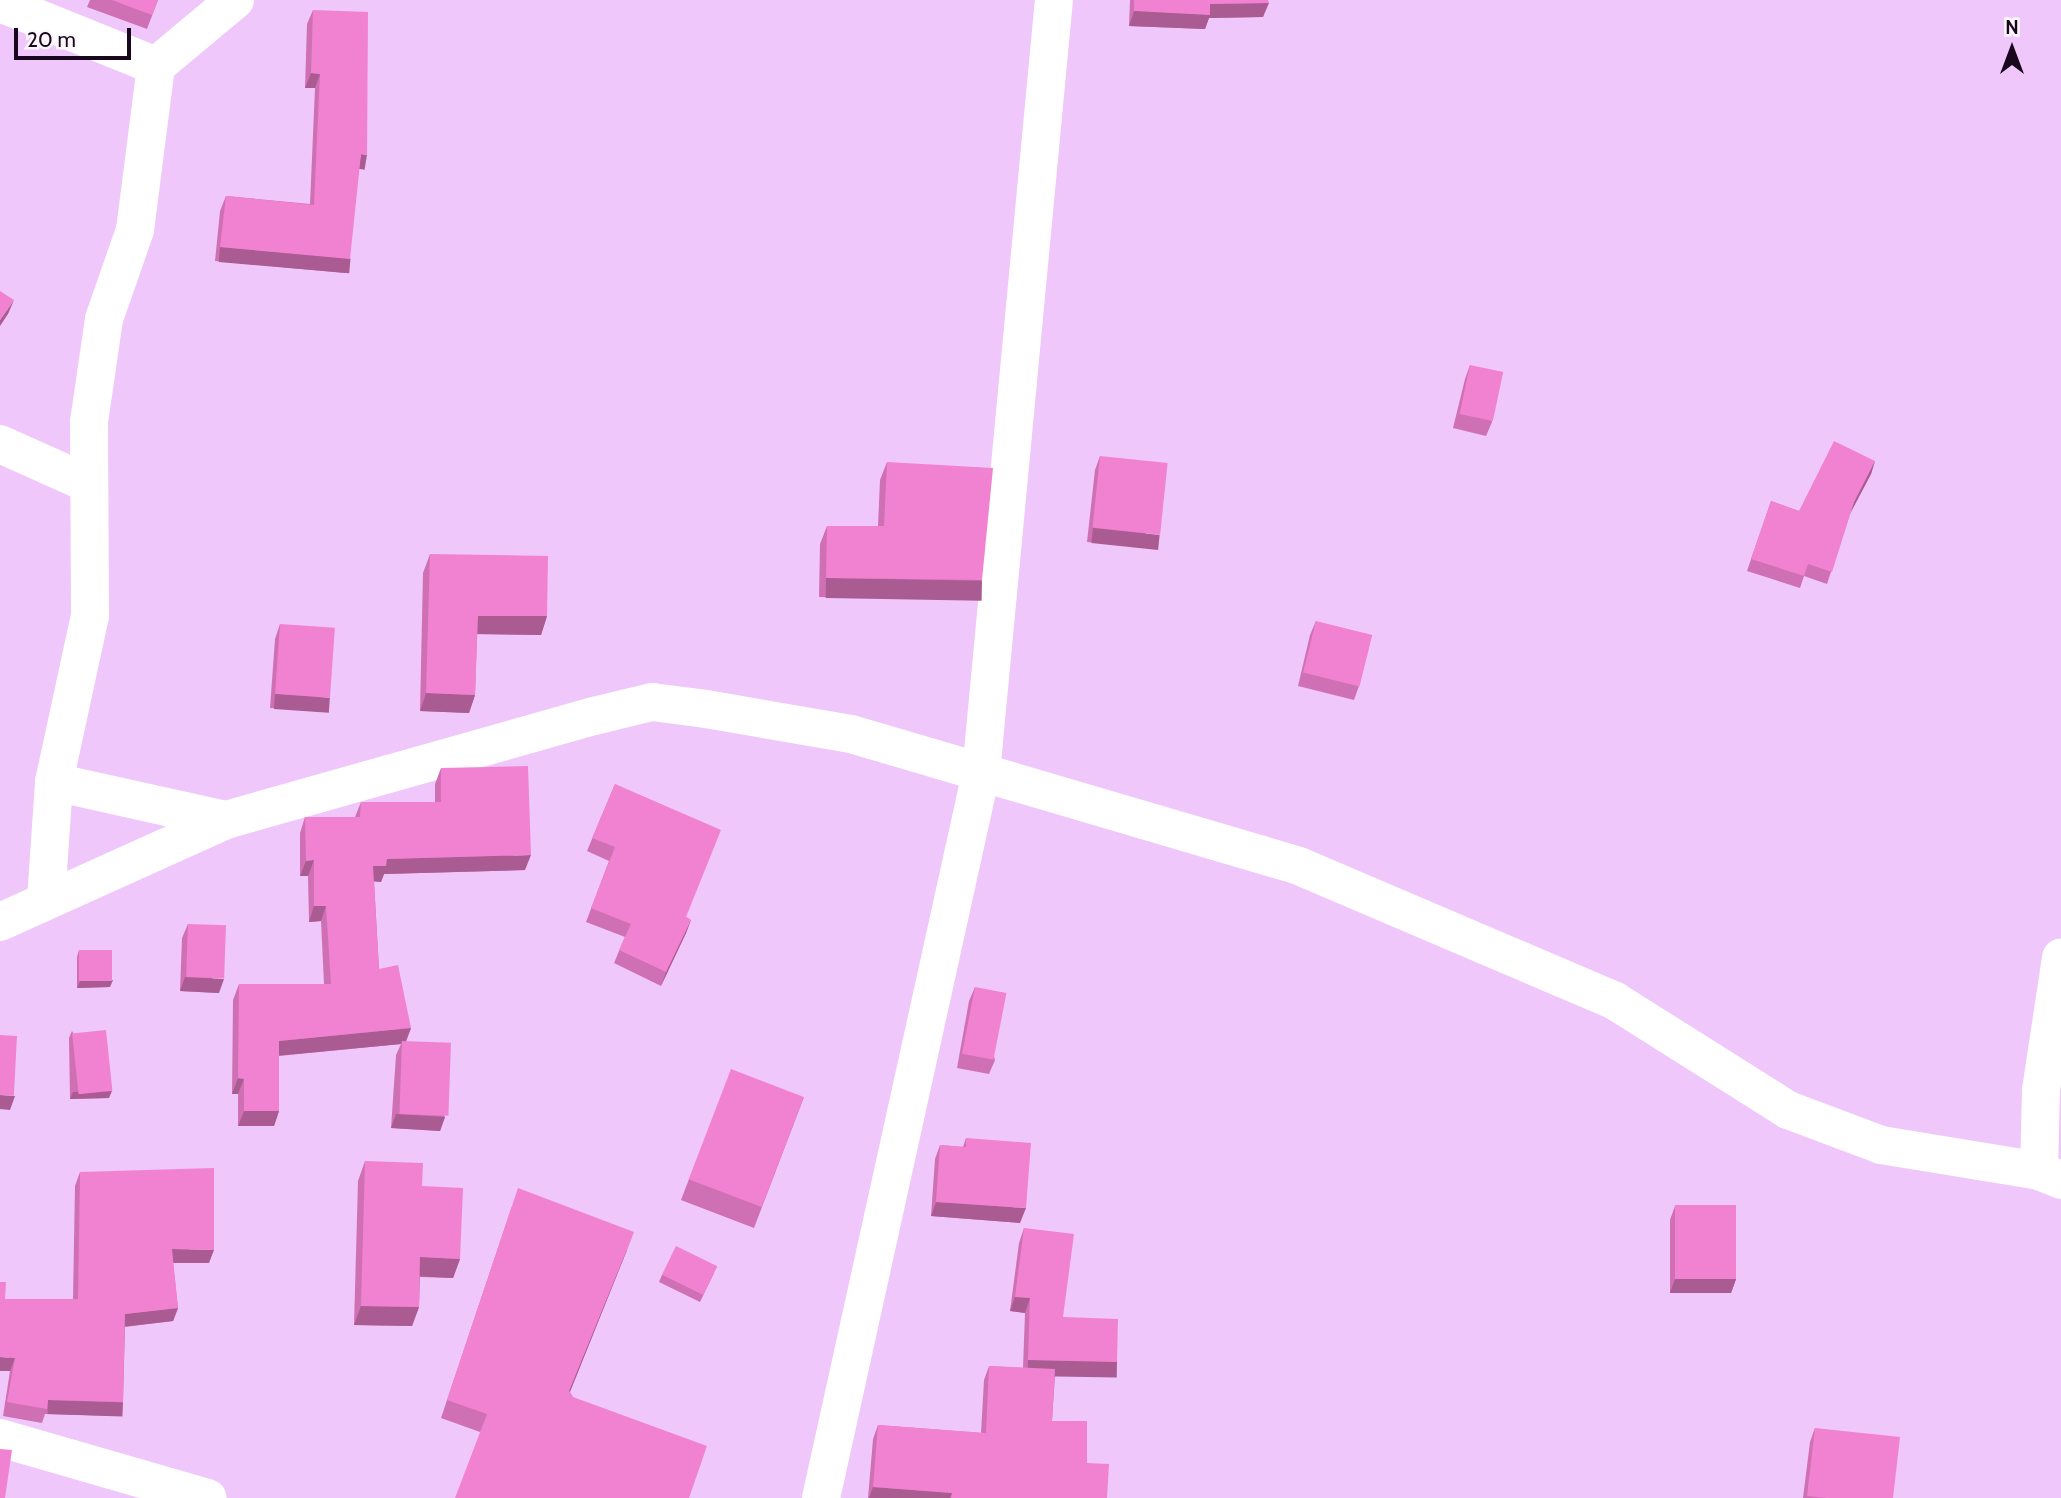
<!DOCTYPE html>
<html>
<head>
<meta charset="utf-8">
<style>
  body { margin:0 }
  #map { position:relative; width:2061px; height:1498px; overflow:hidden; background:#efc7fa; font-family:Cabin,sans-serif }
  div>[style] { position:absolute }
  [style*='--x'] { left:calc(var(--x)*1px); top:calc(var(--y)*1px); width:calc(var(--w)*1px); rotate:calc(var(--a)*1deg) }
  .minor>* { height:38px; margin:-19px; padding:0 19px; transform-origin:19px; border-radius:19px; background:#fff }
  .wall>* { inset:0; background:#cf70b4 }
  .shaded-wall>* { inset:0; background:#a95b92; transform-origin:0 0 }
  .building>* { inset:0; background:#f182d1; transform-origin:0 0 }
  span { translate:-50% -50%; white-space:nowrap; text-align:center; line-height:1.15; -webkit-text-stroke:6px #fcf7fd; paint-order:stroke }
  .north { position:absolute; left:1977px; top:14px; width:70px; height:70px; -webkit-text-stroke:5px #fcf7fd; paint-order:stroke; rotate:0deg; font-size:19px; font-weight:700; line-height:28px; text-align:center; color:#19071d }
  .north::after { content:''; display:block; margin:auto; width:24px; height:32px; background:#19071d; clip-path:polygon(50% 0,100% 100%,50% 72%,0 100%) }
  .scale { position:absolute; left:14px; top:28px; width:117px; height:32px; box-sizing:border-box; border:4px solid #19071d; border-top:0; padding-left:9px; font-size:21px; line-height:24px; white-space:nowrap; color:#19071d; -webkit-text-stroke:5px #fcf7fd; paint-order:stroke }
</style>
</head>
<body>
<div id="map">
  <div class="minor">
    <i style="--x:0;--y:3;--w:168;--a:22"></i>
    <i style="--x:0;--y:444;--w:95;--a:24.1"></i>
    <i style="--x:54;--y:782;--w:176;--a:12.5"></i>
    <i style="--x:46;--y:900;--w:118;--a:-86.1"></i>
    <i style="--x:54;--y:782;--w:171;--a:-77.8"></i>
    <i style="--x:90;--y:615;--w:193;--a:-90.3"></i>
    <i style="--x:89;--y:422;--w:104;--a:-81.7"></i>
    <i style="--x:104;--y:319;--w:94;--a:-70.8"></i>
    <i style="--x:135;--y:230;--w:165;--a:-82.7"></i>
    <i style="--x:156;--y:66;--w:103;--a:-39.9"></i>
    <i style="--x:0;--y:922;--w:248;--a:-24.3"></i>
    <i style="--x:226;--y:820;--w:382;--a:-15.8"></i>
    <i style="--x:594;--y:716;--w:60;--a:-13.6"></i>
    <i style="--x:652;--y:702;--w:54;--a:7.4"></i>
    <i style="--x:706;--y:709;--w:147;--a:9.8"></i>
    <i style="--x:851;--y:734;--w:467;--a:16.4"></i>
    <i style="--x:1299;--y:866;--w:344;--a:23.1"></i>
    <i style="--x:1615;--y:1001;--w:204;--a:32.2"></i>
    <i style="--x:1788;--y:1110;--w:99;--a:20.6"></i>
    <i style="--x:1881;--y:1145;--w:160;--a:9.3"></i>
    <i style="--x:2039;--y:1171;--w:24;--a:22"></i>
    <i style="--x:2039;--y:1171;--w:81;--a:-88.6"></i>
    <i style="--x:2041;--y:1090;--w:134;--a:-81.4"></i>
    <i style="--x:0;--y:1438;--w:216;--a:16.1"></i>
    <i style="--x:821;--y:1498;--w:742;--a:-77.55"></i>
    <i style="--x:981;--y:773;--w:776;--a:-84.61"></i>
  </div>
  <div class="wall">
    <i style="clip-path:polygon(90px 0,158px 0,147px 29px,87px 7px)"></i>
    <i style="clip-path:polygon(1130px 0,1268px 0,1263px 17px,1209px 18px,1205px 29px,1129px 26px)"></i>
    <i style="clip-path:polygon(313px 10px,362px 169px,359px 169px,345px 273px,215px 261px,220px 211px,226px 196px,310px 204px,315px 88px,305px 88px,307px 24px)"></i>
    <i style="clip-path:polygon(1470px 365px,1492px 422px,1486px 436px,1453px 428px,1465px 379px)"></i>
    <i style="clip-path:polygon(1100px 456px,1155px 549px,1087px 542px,1095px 470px)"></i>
    <i style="clip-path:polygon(1875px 461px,1871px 474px,1851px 511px,1827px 584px,1804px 576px,1800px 588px,1747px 571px,1771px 501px,1799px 511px)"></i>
    <i style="clip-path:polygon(887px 462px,982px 580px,976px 599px,819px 597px,820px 544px,827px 526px,878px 526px,880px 480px)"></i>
    <i style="clip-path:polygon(430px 554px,547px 616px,541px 635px,477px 634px,475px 695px,469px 713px,420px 711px,423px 573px)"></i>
    <i style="clip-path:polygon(1316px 621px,1359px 686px,1354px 700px,1298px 686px,1310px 635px)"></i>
    <i style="clip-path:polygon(280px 624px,325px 712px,270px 708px,275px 639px)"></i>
    <i style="clip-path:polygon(441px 768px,525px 870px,384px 874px,381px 882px,374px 881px,379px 969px,411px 1028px,406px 1041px,445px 1117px,440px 1131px,391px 1128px,396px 1055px,401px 1044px,279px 1056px,279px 1111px,274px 1126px,238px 1126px,238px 1094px,232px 1094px,233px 1000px,239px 984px,324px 984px,321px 921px,309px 922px,308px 876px,300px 876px,300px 833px,305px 817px,355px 817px,361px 802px,435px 802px,435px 784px)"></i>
    <i style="clip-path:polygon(615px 784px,686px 917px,691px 920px,686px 933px,661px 986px,614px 963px,625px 937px,586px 922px,609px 861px,587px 851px)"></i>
    <i style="clip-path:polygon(188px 924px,219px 993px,180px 991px,182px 938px)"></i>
    <i style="clip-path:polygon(79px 950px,110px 987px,77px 988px,77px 957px)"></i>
    <i style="clip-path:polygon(975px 987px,995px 1060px,989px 1074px,957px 1068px,969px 1001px)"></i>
    <i style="clip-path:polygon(72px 1031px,109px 1098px,70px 1099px,69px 1038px)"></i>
    <i style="clip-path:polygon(804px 1097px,754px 1228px,681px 1200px,689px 1179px)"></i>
    <i style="clip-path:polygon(966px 1138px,1020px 1223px,931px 1216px,935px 1159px,940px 1145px,963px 1147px)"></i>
    <i style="clip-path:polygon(365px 1161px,460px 1259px,453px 1278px,420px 1277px,419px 1307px,412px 1326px,354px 1325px,358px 1181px)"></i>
    <i style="clip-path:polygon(80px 1172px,209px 1263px,173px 1263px,178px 1308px,173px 1321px,125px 1327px,123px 1402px,118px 1416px,45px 1414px,42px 1423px,3px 1416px,10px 1371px,5px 1299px,73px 1299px,75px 1186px)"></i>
    <i style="clip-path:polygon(512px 1206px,627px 1250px,570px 1392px,573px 1397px,480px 1432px,441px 1418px)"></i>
    <i style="clip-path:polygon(1675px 1206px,1736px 1279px,1731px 1293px,1670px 1293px,1670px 1220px)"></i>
    <i style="clip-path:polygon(1024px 1228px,1063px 1317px,1117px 1362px,1112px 1377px,1055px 1375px,1052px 1421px,1087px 1463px,1107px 1498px,868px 1498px,873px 1439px,878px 1425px,981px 1433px,984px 1380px,989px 1366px,1023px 1368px,1025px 1313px,1010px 1311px,1019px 1243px)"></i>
    <i style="clip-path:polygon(714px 1273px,700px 1302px,659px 1282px,662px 1275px)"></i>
    <i style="clip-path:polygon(1815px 1428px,1893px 1498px,1803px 1498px,1810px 1442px)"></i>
  </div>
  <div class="shaded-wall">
    <i style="clip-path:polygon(1269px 3px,1263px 17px,1209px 18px,1205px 29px,1129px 26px,1134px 11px,1210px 4px)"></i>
    <i style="clip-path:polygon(311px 73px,320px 74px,315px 88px,305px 88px)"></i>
    <i style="left:361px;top:154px;width:6px;height:15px;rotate:9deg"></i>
    <i style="left:220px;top:247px;width:131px;height:15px;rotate:5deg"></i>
    <i style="clip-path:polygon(14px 300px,8px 314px,0 326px,0 320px)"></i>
    <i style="clip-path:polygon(1875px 461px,1871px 474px,1850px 514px,1854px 502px)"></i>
    <i style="left:1093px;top:528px;width:67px;height:15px;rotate:6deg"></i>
    <i style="left:826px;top:578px;width:156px;height:20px;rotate:1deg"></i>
    <i style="clip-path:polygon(478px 616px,547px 616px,541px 635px,471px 634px)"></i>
    <i style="clip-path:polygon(426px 693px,475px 695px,469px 713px,420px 711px)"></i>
    <i style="left:275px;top:694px;width:55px;height:15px;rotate:4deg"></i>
    <i style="clip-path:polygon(531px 855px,525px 870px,384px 874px,381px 882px,367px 881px,373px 866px,387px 859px)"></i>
    <i style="clip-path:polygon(314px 860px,308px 876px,300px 876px,306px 861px)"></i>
    <i style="clip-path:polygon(314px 906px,326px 906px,321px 921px,309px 922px)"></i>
    <i style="clip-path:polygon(691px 920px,686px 933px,661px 986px,666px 972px)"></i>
    <i style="clip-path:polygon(185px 977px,224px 979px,219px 993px,180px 991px)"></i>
    <i style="clip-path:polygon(113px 980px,110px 987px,77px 988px,80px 981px)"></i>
    <i style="clip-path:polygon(411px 1028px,405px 1044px,402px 1041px,401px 1044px,274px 1056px,279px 1041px)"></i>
    <i style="clip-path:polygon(238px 1078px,244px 1079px,238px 1094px,232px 1094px)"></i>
    <i style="clip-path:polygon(112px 1091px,109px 1098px,70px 1099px,73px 1092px)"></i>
    <i style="clip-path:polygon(0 1095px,15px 1096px,10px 1110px,0 1109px)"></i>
    <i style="clip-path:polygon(244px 1111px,279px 1111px,274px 1126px,238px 1126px)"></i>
    <i style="clip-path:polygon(396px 1114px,445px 1117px,440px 1131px,391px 1128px)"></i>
    <i style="clip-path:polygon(936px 1202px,1026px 1208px,1020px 1223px,931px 1216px)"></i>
    <i style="clip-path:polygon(634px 1232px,627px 1250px,563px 1409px,569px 1391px)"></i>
    <i style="clip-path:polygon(172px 1249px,214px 1250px,209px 1263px,167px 1263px)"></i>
    <i style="clip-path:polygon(420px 1257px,460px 1259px,453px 1278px,413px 1276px)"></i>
    <i style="clip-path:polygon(1675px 1279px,1736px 1279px,1731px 1293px,1670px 1293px)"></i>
    <i style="clip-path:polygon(1015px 1297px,1030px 1298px,1025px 1313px,1010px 1311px)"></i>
    <i style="clip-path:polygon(361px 1306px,419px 1307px,412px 1326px,354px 1325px)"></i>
    <i style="clip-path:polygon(178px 1308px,173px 1321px,120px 1327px,125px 1314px)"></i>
    <i style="clip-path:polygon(0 1357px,15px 1358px,10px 1371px,0 1371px)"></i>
    <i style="left:1028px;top:1360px;width:89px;height:16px;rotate:1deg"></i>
    <i style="left:48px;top:1400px;width:75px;height:14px;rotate:2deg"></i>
    <i style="clip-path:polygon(873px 1487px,952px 1493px,950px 1498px,869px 1498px)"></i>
  </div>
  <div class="building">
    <i style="clip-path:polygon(112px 0,158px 0,152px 15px)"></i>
    <i style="clip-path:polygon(1134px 0,1268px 0,1269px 3px,1210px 4px,1210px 15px,1134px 11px)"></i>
    <i style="clip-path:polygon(313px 10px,368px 12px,367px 155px,361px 154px,350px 259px,220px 247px,226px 196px,314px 205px,320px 74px,311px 73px)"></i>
    <i style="clip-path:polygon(0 291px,14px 300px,0 320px)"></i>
    <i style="left:1470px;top:365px;width:34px;height:50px;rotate:12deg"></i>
    <i style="clip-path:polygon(1834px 441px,1875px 461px,1854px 502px,1832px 572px,1808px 564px,1804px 576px,1751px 559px,1771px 501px,1799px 511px)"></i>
    <i style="left:1100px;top:456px;width:68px;height:72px;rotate:6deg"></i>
    <i style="clip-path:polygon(887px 462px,993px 468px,982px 580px,826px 578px,827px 526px,884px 526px)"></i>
    <i style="clip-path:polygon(430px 554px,548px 556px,547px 616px,478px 616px,475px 695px,426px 693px)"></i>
    <i style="left:1316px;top:621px;width:58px;height:53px;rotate:14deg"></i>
    <i style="left:280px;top:624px;width:55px;height:70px;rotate:4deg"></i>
    <i style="clip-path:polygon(528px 766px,531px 855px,387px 859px,386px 866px,373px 866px,379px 969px,398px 965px,411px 1028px,279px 1041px,279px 1111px,244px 1111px,244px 1079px,238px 1078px,239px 984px,331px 984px,326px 906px,314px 906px,314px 860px,306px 861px,305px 817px,360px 817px,361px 802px,441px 802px,441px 768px)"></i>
    <i style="clip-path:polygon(615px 784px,721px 830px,686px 917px,691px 920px,666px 972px,619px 950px,631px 924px,591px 908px,615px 847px,592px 838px)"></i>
    <i style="left:188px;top:924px;width:38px;height:53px;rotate:2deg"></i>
    <i style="left:79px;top:950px;width:33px;height:31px"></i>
    <i style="left:975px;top:987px;width:32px;height:68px;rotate:11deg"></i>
    <i style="left:106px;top:1030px;width:61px;height:34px;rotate:84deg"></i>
    <i style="left:0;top:1035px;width:17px;height:60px;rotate:3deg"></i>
    <i style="left:402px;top:1041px;width:49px;height:73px;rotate:2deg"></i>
    <i style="left:731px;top:1069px;width:78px;height:118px;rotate:21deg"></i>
    <i style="clip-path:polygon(966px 1138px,1031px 1143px,1026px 1208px,936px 1202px,940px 1145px,966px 1147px)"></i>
    <i style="clip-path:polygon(365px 1161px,423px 1163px,422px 1186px,463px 1188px,460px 1259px,420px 1257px,419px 1307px,361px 1306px)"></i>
    <i style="clip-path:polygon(214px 1168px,214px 1250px,172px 1249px,178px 1308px,125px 1314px,123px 1402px,48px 1400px,47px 1409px,7px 1402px,15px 1358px,0 1357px,0 1282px,6px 1282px,5px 1299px,78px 1299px,80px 1172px)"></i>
    <i style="clip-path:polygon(518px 1188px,634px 1232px,569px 1391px,573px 1397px,707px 1446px,689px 1498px,455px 1498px,487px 1414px,447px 1400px)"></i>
    <i style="left:1736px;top:1205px;width:74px;height:61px;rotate:90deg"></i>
    <i style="clip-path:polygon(1024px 1228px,1074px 1234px,1063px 1317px,1118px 1319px,1117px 1362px,1028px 1360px,1030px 1298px,1015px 1297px)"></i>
    <i style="left:676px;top:1246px;width:46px;height:32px;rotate:26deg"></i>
    <i style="clip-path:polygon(989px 1366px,1055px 1369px,1052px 1421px,1087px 1421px,1087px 1463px,1109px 1464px,1107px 1498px,951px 1498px,952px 1493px,873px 1487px,878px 1425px,986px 1433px)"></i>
    <i style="clip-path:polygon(1815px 1428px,1900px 1437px,1893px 1498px,1826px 1498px,1807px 1496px)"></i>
    <i style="clip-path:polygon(0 1449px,12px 1450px,5px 1498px,0 1498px)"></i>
  </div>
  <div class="north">N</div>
  <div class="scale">20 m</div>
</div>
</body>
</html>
